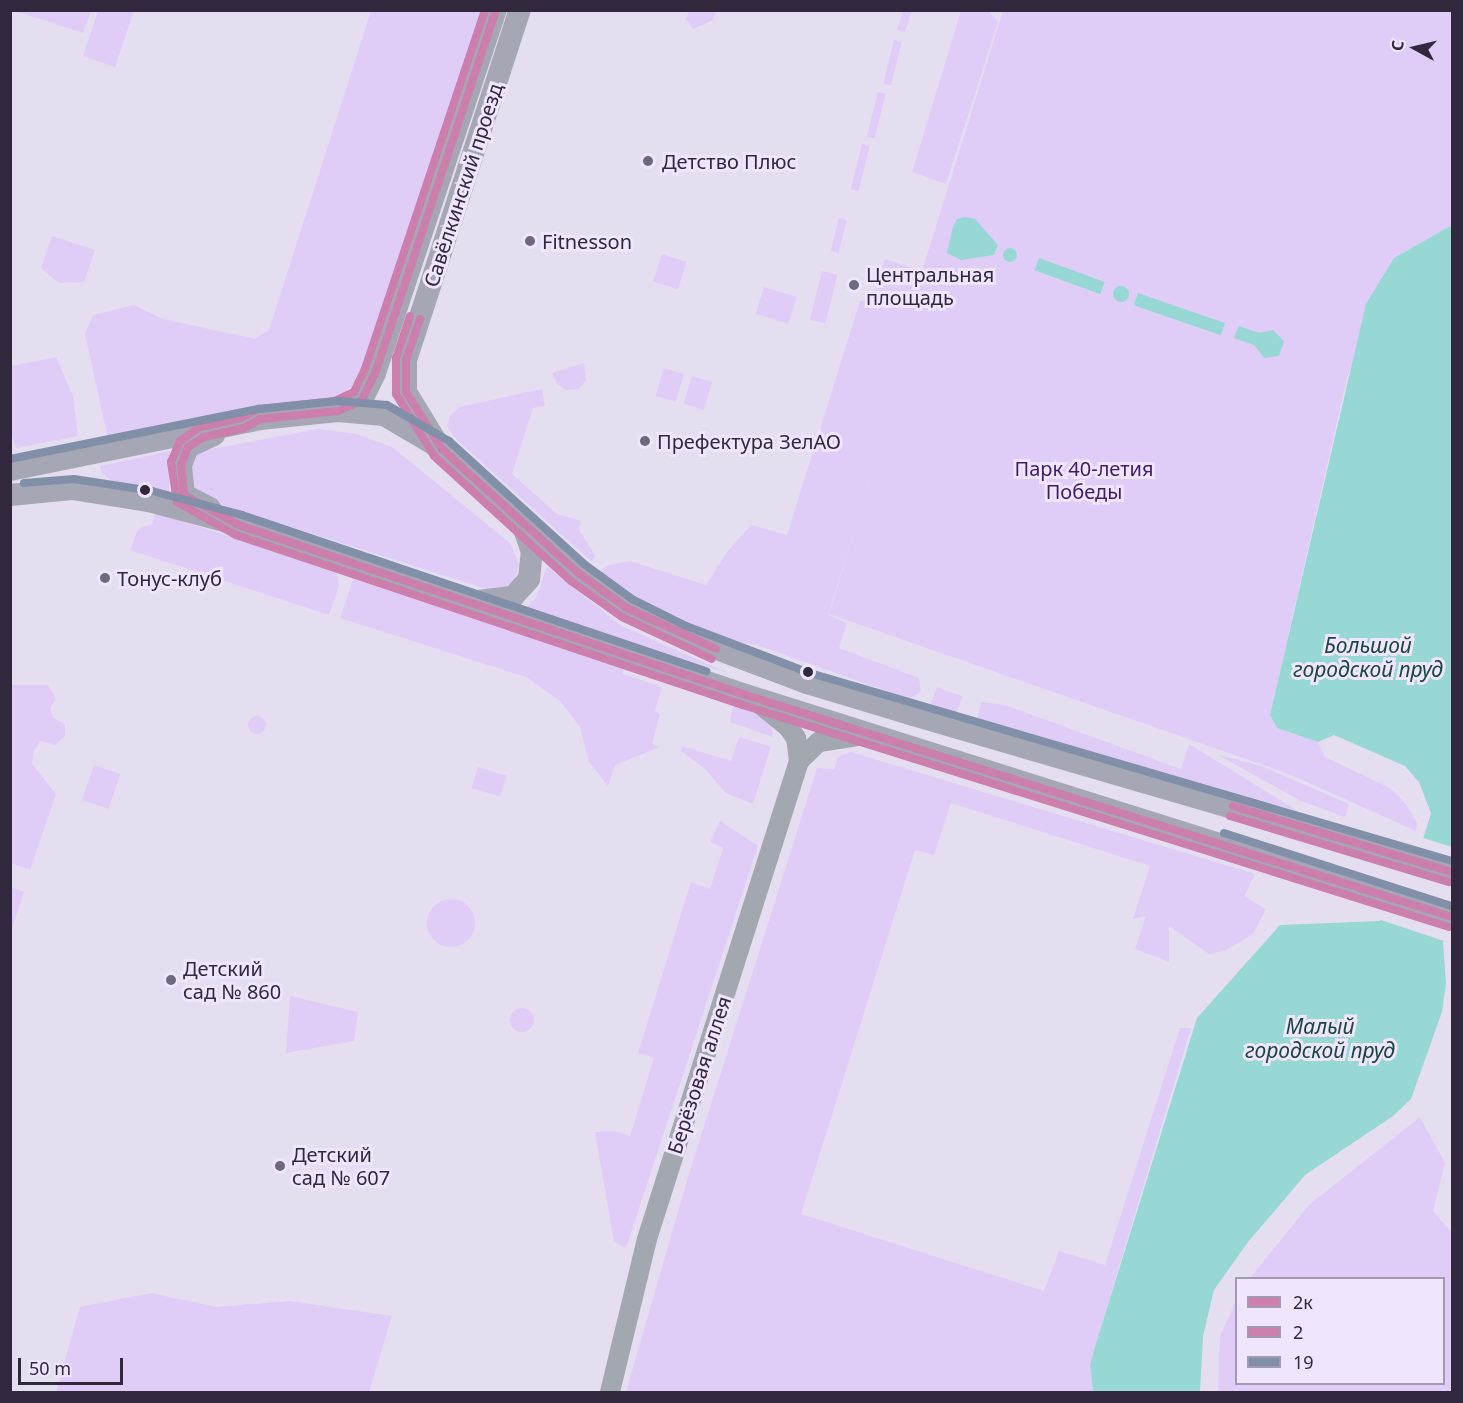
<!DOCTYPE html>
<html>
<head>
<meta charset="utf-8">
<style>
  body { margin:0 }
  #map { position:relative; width:1463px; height:1403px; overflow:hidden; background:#e5def0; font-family:"Noto Sans",sans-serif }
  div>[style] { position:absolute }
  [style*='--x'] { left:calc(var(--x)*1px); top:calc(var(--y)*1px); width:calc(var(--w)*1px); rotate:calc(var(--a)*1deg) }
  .green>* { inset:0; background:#dfcdf8; transform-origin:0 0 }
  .round { border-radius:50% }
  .water>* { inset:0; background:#97d8d4; transform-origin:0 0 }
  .pier>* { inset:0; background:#e5def0 }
  .secondary>* { height:20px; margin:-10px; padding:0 10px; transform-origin:10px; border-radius:10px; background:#a2a7b0 }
  .primary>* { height:22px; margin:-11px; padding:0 11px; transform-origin:11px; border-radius:11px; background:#a5a8b4 }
  .bus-1>* { height:8px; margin:-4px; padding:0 4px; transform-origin:4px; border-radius:4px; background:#cc7ead }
  .bus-2>* { height:8px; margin:-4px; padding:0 4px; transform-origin:4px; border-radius:4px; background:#cc7ead }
  .bus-3>* { height:8px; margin:-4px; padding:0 4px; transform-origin:4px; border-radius:4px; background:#8190a8 }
  .dots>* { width:16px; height:16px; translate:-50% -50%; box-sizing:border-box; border:3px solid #efe5fc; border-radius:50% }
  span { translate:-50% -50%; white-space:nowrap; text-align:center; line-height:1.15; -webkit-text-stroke:6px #efe5fc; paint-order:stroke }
  .poi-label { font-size:20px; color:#31283e }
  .left { translate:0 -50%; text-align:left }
  .street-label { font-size:20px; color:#31283e }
  .park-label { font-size:20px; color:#411b65 }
  .water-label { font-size:21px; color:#1a4640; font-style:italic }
  .frame { position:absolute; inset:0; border:12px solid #31283e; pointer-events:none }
  .legend { position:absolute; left:1235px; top:1277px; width:210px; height:108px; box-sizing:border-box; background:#efe5fc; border:2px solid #a399b0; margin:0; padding:8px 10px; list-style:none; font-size:18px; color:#31283e }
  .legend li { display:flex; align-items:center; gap:12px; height:30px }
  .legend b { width:30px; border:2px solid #a399b0 }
  .north { position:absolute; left:1385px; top:18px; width:60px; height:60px; -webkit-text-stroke:4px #efe5fc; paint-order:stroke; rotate:278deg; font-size:16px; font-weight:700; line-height:24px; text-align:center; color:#31283e }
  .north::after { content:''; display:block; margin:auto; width:21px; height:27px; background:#31283e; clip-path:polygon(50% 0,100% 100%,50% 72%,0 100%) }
  .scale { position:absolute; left:18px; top:1358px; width:105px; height:27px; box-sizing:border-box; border:3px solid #31283e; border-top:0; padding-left:8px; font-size:18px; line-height:21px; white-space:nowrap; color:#31283e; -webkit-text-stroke:4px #efe5fc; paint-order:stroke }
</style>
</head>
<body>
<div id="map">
  <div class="green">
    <i style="clip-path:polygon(16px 11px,90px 10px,91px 11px,83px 33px)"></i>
    <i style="clip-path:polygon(98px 11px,134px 11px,115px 67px,83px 56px)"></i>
    <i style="clip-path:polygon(371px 11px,482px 11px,365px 373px,339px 398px,180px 422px,109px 443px,85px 334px,93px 315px,134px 305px,163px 319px,255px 339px,269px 330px)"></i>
    <i style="clip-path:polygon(689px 11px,689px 10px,716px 11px,713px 20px,693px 29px,686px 19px)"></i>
    <i style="clip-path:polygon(903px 11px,912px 11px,905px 32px,897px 30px)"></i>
    <i style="clip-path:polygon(961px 11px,989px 11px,998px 22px,946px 184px,912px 172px)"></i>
    <i style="clip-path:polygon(evenodd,1003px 11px,1452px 11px,1452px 225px,1394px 258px,1347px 378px,1270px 715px,1277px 728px,1318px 742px,1325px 757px,1390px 788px,1406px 804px,1417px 823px,1416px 831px,1289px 774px,829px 614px,830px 609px,828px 615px,847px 623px,839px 648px,919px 678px,921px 692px,909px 699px,757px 645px,721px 639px,637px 603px,597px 574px,608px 565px,630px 561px,706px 585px,727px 552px,751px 525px,787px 535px,860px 301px,872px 299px,885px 259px,922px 271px,1003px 11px,871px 476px,831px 608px,830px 609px,871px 477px,871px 476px)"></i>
    <i style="left:894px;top:40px;width:8px;height:45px;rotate:14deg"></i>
    <i style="left:878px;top:92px;width:8px;height:46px;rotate:14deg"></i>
    <i style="left:862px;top:144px;width:8px;height:47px;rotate:14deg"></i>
    <i style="left:839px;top:218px;width:8px;height:34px;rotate:14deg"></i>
    <i style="clip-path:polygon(52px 236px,95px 250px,84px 282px,59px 283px,41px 268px)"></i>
    <i style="left:662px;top:254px;width:26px;height:29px;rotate:18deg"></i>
    <i style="left:822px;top:271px;width:16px;height:50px;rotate:14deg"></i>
    <i style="left:764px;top:287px;width:34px;height:28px;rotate:17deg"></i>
    <i style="clip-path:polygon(56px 357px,73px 396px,78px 436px,16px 448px,11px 434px,11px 366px)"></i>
    <i style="clip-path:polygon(584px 363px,586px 380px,579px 389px,566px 390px,557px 384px,552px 373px)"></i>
    <i style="left:664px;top:368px;width:21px;height:29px;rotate:17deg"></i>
    <i style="left:692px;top:376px;width:21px;height:29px;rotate:17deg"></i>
    <i style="clip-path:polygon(542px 389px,545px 406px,533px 408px,512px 474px,557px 514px,581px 521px,579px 530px,595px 555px,592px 562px,454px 437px,447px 426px,450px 416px,459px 407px)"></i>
    <i style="clip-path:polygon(318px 429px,357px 434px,392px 447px,510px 543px,519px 564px,514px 581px,507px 590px,496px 592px,200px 498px,189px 485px,192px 459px,201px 451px)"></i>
    <i style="clip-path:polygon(170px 451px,169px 494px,117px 485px,102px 473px,100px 466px)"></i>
    <i style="clip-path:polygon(155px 513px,336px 569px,339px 586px,329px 615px,130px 550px,138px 529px,152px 524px)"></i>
    <i style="clip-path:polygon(547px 567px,622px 626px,728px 673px,524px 609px,536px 598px)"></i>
    <i style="clip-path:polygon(354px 577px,600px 657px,623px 669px,623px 674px,662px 687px,655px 711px,660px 714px,652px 744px,660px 747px,615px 765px,608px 786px,589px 762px,580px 727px,560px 701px,526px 677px,340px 618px)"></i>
    <i style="clip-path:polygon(11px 685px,48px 685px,56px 698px,50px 709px,54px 718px,65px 724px,65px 736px,55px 745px,40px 741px,33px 753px,32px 764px,56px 794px,30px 870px,11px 863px)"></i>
    <i style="left:937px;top:687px;width:27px;height:21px;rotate:20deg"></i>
    <i style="clip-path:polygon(981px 702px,1005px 705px,1181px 769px,1189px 744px,1298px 811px,977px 719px)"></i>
    <i style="clip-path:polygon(733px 706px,761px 713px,772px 725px,773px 737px,730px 722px)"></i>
    <i class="round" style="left:248px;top:716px;width:18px;height:18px"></i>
    <i style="clip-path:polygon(739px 737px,771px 747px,753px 804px,726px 793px,704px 768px,681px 751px,682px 746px,731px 761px)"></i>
    <i style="clip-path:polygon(851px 752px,1255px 874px,1244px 896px,1266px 909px,1253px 934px,1226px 950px,1209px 954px,1169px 926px,1169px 962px,1135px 949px,1146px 916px,1133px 919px,1150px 866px,951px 803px,934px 855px,915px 850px,801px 1214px,1044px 1291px,1059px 1251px,1105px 1265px,1180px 1028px,1191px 1028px,1094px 1350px,1090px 1365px,1093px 1392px,626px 1392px,688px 1177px,817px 768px,834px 769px,838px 757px)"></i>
    <i style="clip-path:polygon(1218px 755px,1259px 765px,1349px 804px,1345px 817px,1301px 801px)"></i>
    <i style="left:94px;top:765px;width:28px;height:37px;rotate:19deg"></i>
    <i style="left:478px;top:767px;width:30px;height:22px;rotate:17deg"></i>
    <i style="clip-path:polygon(720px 821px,758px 846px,626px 1248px,614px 1242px,595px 1132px,613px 1131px,630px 1136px,654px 1058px,638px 1053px,691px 882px,710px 889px,723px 848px,710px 842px)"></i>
    <i style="clip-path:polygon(11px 887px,24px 892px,11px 932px,10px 887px)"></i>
    <i class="round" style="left:427px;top:899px;width:48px;height:48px"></i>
    <i style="clip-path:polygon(290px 996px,358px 1012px,354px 1041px,286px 1053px)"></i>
    <i class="round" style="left:510px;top:1008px;width:24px;height:24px"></i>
    <i style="clip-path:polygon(1420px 1117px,1445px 1163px,1433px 1211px,1452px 1233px,1452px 1392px,1218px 1392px,1220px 1336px,1236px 1301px,1236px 1384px,1444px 1384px,1444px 1278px,1250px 1278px,1309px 1205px)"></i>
    <i style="clip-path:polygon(151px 1293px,216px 1307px,290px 1301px,392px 1316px,369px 1392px,56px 1392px,80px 1307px)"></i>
  </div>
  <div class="water">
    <i style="clip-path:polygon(965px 217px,975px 219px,998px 245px,994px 255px,961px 260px,947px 253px,953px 227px,957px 219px)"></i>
    <i style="clip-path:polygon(1452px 225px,1452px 916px,1443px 943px,1446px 983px,1442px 1012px,1411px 1099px,1393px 1116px,1305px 1175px,1248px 1242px,1214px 1290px,1203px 1336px,1200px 1392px,1093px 1392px,1090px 1365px,1094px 1350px,1197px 1018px,1280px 925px,1379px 921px,1402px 905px,1413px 872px,1431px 813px,1419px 782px,1405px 766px,1334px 735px,1318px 742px,1277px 728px,1270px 715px,1366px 304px,1394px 258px)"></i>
    <i class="round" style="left:1003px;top:248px;width:14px;height:14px"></i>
    <i style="left:1039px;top:258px;width:70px;height:13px;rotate:20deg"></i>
    <i class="round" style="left:1113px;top:286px;width:16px;height:16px"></i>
    <i style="left:1138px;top:293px;width:92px;height:13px;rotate:19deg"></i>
    <i style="clip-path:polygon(1239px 326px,1259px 333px,1273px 330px,1284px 341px,1279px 356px,1264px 358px,1254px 345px,1234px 338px)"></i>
  </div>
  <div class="pier">
    <i style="clip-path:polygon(1420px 837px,1452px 847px,1452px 925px,1447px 942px,1375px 918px,1399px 903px)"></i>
  </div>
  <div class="secondary">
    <i style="--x:799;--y:761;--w:28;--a:-44"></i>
    <i style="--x:819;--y:742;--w:47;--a:-8.7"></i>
    <i style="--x:610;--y:1392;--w:157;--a:-76.4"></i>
    <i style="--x:647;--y:1239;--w:502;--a:-72.36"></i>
    <i style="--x:799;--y:761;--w:23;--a:-97"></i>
    <i style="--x:796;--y:738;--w:14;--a:-126"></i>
    <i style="--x:788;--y:727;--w:38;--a:-141"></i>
  </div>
  <div class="primary">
    <i style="--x:340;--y:410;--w:24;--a:-24"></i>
    <i style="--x:362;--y:400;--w:30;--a:-64"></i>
    <i style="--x:375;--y:373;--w:383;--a:-71.6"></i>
    <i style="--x:436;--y:441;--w:57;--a:-121.5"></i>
    <i style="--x:406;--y:392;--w:32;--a:-90"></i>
    <i style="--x:406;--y:360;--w:368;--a:-72"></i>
    <i style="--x:10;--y:470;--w:255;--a:-11.5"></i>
    <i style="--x:260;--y:419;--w:78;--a:-5.9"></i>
    <i style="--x:338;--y:411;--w:46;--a:5"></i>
    <i style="--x:384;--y:415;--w:67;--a:30.4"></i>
    <i style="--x:442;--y:449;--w:44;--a:39.5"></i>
    <i style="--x:476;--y:477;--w:139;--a:43.2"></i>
    <i style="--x:577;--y:572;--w:62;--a:35.8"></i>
    <i style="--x:627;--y:608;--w:62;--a:27"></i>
    <i style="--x:682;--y:636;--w:134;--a:20.6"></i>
    <i style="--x:807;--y:683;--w:111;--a:16.8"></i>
    <i style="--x:913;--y:715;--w:561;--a:16.24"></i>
    <i style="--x:10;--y:495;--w:62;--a:-5.5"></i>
    <i style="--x:72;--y:489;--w:78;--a:8.9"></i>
    <i style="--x:149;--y:501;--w:93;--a:14.9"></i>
    <i style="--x:239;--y:525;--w:535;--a:18.54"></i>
    <i style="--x:746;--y:695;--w:740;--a:17.46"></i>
    <i style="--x:210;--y:508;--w:29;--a:-153"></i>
    <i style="--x:184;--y:495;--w:30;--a:-96"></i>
    <i style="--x:181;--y:465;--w:19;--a:-69"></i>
    <i style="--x:188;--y:447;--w:29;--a:-25"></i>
    <i style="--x:479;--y:601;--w:34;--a:-7"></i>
    <i style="--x:513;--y:597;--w:24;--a:-48"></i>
    <i style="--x:529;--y:579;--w:27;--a:-84"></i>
    <i style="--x:532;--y:552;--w:34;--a:-109"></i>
  </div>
  <div class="bus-1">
    <i style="--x:496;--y:10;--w:383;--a:108.4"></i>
    <i style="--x:375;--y:373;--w:30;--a:116"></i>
    <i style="--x:362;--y:400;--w:26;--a:155"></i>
    <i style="--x:338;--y:411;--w:78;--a:174.1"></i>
    <i style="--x:260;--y:419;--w:18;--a:151"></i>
    <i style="--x:244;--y:428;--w:41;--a:167.3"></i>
    <i style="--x:204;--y:437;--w:19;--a:148"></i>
    <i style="--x:188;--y:447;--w:19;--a:111"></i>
    <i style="--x:181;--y:465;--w:30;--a:84"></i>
    <i style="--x:184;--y:495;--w:63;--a:28.6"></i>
    <i style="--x:239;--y:525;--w:535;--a:18.54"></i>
    <i style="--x:746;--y:695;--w:740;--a:17.46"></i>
    <i style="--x:420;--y:319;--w:43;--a:108.9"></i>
    <i style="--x:406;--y:360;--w:32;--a:90"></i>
    <i style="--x:406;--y:392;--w:67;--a:57.7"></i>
    <i style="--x:442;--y:449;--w:183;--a:42.3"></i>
    <i style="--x:577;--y:572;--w:62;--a:35.8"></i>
    <i style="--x:627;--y:608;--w:98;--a:24.7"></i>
    <i style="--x:1233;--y:806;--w:229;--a:16.8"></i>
  </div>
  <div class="bus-2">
    <i style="--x:485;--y:10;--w:379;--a:108.5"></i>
    <i style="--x:365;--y:369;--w:25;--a:116"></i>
    <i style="--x:354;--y:392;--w:21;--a:155"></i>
    <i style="--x:335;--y:401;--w:77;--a:174.1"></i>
    <i style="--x:258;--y:409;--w:20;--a:153"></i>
    <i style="--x:240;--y:418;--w:43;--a:166.6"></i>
    <i style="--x:198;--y:428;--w:22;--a:144"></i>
    <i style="--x:180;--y:441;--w:23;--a:113"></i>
    <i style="--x:171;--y:462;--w:40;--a:81.5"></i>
    <i style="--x:177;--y:502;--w:68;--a:29.2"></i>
    <i style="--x:236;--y:535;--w:535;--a:18.54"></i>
    <i style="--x:743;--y:705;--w:740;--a:17.46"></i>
    <i style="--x:410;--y:316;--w:44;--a:108.4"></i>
    <i style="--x:396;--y:358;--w:36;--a:90"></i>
    <i style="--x:396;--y:394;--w:73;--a:58.5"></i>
    <i style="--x:434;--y:456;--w:185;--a:42.4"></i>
    <i style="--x:571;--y:581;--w:62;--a:35.2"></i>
    <i style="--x:622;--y:617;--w:99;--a:25"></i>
    <i style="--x:1230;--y:816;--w:229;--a:16.8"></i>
  </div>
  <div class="bus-3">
    <i style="--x:10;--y:459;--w:254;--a:-11.4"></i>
    <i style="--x:259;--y:409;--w:79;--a:-5.8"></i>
    <i style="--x:338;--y:401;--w:49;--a:4.7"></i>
    <i style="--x:387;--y:405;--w:72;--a:30.1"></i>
    <i style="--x:449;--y:441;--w:183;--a:42.3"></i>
    <i style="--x:584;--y:564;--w:59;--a:36.1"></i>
    <i style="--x:632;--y:599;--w:60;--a:26.6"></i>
    <i style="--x:686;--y:626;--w:133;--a:20.8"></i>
    <i style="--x:810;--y:673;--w:669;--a:16.32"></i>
    <i style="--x:24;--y:483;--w:50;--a:-4.6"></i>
    <i style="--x:74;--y:479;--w:79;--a:8.7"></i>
    <i style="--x:152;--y:491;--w:93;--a:14.9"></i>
    <i style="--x:242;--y:515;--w:490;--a:18.6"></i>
    <i style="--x:1224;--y:833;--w:239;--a:17.8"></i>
  </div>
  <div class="dots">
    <i style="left:648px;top:161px;background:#70687c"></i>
    <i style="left:530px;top:241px;background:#70687c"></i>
    <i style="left:854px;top:285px;background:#70687c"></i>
    <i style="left:645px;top:441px;background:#70687c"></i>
    <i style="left:145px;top:490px;background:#31283e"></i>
    <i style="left:105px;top:578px;background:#70687c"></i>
    <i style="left:808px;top:672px;background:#31283e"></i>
    <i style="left:171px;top:980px;background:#70687c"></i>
    <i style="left:280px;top:1166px;background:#70687c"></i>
  </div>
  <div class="poi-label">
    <span class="left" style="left:662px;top:161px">Детство Плюс</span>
    <span class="left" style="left:542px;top:241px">Fitnesson</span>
    <span class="left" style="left:866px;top:286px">Центральная<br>площадь</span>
    <span class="left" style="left:657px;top:441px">Префектура ЗелАО</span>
    <span class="left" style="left:117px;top:578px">Тонус-клуб</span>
    <span class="left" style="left:183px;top:980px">Детский<br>сад № 860</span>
    <span class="left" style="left:292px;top:1166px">Детский<br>сад № 607</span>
  </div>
  <div class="street-label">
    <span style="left:463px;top:185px;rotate:-72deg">Савёлкинский проезд</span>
    <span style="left:699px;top:1075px;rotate:-72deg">Берёзовая аллея</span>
  </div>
  <div class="park-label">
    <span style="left:1084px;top:480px">Парк 40-летия<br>Победы</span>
  </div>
  <div class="water-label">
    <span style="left:1368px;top:657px">Большой<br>городской пруд</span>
    <span style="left:1320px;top:1038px">Малый<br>городской пруд</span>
  </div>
  <div class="frame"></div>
  <ul class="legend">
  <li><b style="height:8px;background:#cc7ead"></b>2к</li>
  <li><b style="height:8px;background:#cc7ead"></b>2</li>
  <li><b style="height:8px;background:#8190a8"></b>19</li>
  </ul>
  <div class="north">С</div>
  <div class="scale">50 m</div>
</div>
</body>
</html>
